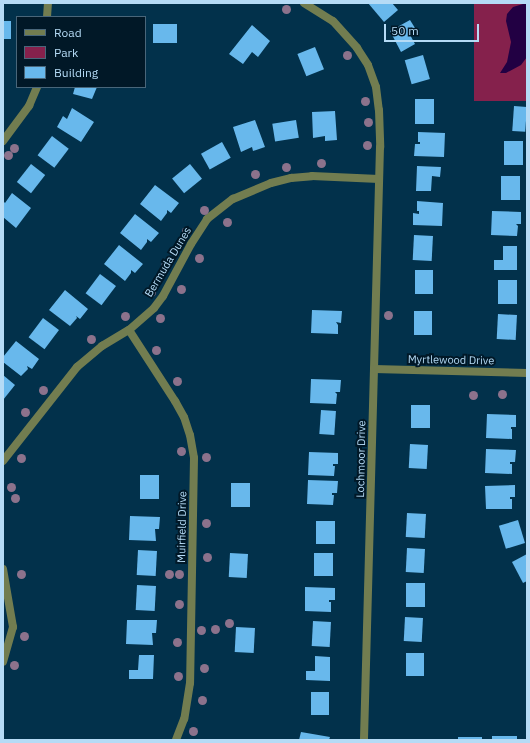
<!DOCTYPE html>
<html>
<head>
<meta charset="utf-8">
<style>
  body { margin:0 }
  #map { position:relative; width:530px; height:743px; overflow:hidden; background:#02314b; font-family:"IBM Plex Sans",sans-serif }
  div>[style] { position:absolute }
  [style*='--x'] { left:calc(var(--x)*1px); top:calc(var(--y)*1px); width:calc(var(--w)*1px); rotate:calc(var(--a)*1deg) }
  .green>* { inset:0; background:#85214c; transform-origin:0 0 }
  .water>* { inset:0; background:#220043 }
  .building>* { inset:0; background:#68b8ec; transform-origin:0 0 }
  .minor>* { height:8px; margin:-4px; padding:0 4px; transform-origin:4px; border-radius:4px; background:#727d50 }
  .trees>* { width:9px; height:9px; margin:-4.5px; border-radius:50%; background:#8c728c }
  span { translate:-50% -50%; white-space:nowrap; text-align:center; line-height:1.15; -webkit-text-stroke:4px #011827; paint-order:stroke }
  .street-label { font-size:11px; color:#b5dbf6 }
  .frame { position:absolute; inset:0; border:4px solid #b5dbf6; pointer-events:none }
  .legend { position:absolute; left:16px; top:16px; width:130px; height:72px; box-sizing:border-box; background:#011827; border:1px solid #49667a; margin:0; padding:5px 7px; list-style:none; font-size:12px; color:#b5dbf6 }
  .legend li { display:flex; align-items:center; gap:8px; height:20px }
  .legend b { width:20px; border:1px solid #49667a }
  .scale { position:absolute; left:384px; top:24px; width:95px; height:18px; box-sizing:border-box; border:2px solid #b5dbf6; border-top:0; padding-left:5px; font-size:12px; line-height:14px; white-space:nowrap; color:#b5dbf6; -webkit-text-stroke:3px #011827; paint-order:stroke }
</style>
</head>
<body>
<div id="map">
  <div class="green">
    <i style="left:474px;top:3px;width:53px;height:98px"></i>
  </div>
  <div class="water">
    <i style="clip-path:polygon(523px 4px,527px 4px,527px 57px,521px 65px,506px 73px,500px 73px,507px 62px,511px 42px,506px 21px,507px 14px,513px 7px)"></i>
  </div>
  <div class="building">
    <i style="clip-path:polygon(368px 3px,392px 3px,398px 10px,384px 22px)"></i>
    <i style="clip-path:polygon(410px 20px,415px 28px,408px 31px,415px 44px,401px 52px,390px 31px)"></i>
    <i style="left:3px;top:21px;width:8px;height:18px"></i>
    <i style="left:153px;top:24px;width:24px;height:19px"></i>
    <i style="clip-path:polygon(252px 25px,270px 41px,258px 57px,252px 52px,243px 64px,229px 54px)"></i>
    <i style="left:315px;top:47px;width:24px;height:19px;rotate:68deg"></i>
    <i style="left:423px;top:55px;width:25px;height:19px;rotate:74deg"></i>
    <i style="clip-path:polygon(75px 87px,97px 87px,92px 99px,73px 94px)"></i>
    <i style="left:415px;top:99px;width:19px;height:25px"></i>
    <i style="left:514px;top:106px;width:13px;height:25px;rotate:4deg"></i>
    <i style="clip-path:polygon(72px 108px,94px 122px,81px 142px,57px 127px,63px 116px,67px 119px)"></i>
    <i style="clip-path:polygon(335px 111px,337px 140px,325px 141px,325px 136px,313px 138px,312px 112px)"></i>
    <i style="clip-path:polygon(255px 120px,265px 147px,253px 151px,252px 147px,241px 152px,233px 127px)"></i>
    <i style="left:296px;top:120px;width:18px;height:24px;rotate:81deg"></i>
    <i style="clip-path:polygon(418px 132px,445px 133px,444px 157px,414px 156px,415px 144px,420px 144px,420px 142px,418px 142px)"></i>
    <i style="left:52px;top:136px;width:21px;height:24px;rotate:37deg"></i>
    <i style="left:504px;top:141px;width:19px;height:24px"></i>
    <i style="left:222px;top:142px;width:18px;height:24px;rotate:61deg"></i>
    <i style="left:31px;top:164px;width:18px;height:23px;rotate:38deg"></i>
    <i style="left:190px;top:164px;width:19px;height:23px;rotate:51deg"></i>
    <i style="clip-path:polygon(417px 166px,441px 167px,440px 177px,432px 176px,431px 191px,416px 191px)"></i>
    <i style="left:501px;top:176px;width:19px;height:24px"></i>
    <i style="clip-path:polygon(155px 185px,179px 203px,171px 213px,167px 210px,167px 213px,161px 221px,140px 204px)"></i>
    <i style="clip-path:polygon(12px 193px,31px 208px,16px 228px,3px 217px,3px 201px,5px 203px)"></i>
    <i style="clip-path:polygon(417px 201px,443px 203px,442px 226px,413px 225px,413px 213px,419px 214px,419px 211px,417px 211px)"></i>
    <i style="clip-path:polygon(492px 211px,521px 212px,521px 224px,516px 224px,518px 226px,517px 236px,491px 235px)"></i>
    <i style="clip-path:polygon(135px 214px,159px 233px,151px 242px,147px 239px,147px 242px,141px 250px,120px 233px)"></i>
    <i style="left:414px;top:235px;width:19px;height:25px;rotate:3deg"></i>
    <i style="clip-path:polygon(119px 245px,143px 264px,135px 273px,131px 270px,131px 273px,125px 281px,104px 264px)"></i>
    <i style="clip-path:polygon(503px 246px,517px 246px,517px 270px,494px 270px,494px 260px,503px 260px)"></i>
    <i style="left:415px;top:270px;width:18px;height:24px"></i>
    <i style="left:100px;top:274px;width:20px;height:24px;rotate:37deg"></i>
    <i style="left:498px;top:280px;width:19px;height:24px"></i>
    <i style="clip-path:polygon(65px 290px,88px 309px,80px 319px,76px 316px,77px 318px,70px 326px,49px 310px)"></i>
    <i style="clip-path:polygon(312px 310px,342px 311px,341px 323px,336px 322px,338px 325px,338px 334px,311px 333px)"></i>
    <i style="left:414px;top:311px;width:18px;height:24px"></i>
    <i style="left:498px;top:314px;width:19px;height:25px;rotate:3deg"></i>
    <i style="left:43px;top:318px;width:20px;height:24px;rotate:37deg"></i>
    <i style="clip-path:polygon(16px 341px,39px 359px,32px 369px,27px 366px,28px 369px,21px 376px,3px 362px,3px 357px)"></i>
    <i style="clip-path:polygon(3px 375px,15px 385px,3px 400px)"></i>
    <i style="clip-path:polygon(311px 379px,341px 380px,340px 392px,335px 392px,337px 394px,336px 404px,310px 403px)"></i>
    <i style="left:411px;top:405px;width:19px;height:23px"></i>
    <i style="left:321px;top:410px;width:15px;height:24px;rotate:4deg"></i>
    <i style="clip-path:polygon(487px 414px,516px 415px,516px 427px,511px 427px,511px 429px,512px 429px,512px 439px,486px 438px)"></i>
    <i style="left:410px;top:444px;width:18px;height:24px;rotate:3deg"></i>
    <i style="clip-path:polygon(486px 449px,516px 450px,515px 462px,510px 462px,510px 464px,512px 464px,512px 474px,485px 473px)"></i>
    <i style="clip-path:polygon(309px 452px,338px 453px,338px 464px,333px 464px,333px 466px,335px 466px,334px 476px,308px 475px)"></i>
    <i style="left:140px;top:475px;width:19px;height:24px"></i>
    <i style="clip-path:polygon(308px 480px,338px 481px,337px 493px,332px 493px,332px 495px,334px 495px,333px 505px,307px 504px)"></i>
    <i style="left:231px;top:483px;width:19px;height:24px"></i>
    <i style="clip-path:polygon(515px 485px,515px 497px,510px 497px,510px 499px,512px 499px,512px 509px,486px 509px,485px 486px)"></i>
    <i style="left:407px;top:513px;width:19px;height:24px;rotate:3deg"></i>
    <i style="clip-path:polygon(130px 516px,160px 517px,159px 529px,155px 529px,156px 541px,129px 540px)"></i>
    <i style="left:518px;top:520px;width:24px;height:20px;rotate:73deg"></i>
    <i style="left:316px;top:521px;width:19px;height:23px"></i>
    <i style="left:407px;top:548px;width:18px;height:24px;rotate:3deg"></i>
    <i style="left:138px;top:550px;width:19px;height:25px;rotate:3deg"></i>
    <i style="left:230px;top:553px;width:18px;height:24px;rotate:3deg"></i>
    <i style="left:314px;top:553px;width:19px;height:23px"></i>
    <i style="clip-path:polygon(527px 554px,527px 581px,523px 583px,512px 562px)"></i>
    <i style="left:406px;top:583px;width:19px;height:24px"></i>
    <i style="left:137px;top:585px;width:19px;height:25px;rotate:3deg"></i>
    <i style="clip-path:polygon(305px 587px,335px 588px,335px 600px,329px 600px,329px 602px,331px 602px,331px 612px,305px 611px)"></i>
    <i style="left:405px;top:617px;width:18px;height:24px;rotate:3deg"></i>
    <i style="clip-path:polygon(127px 620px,157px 620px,156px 633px,152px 633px,153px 645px,126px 644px)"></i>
    <i style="left:313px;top:621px;width:18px;height:25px;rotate:3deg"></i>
    <i style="left:236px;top:627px;width:19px;height:25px;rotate:3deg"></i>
    <i style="left:406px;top:653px;width:18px;height:23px"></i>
    <i style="clip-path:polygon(139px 655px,154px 655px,153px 679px,129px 679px,129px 670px,138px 670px)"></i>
    <i style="clip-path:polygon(315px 656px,330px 657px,330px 681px,306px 680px,306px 671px,315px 671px)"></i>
    <i style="left:311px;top:692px;width:18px;height:23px"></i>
    <i style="clip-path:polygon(301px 732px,330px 737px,329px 740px,299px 740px)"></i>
    <i style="left:492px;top:736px;width:25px;height:4px"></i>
    <i style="left:458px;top:737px;width:24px;height:3px"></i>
  </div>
  <div class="minor">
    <i style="--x:304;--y:3;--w:34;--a:32"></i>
    <i style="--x:333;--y:21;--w:36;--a:48"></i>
    <i style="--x:357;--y:48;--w:20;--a:57"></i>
    <i style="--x:368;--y:65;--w:23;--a:70"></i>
    <i style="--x:376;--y:87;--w:23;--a:83"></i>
    <i style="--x:379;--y:110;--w:37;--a:88"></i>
    <i style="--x:380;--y:147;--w:593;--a:91.55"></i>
    <i style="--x:47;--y:17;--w:14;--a:-86"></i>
    <i style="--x:3;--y:141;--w:44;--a:-53.4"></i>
    <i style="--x:29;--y:106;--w:21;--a:-67"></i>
    <i style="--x:129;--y:330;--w:85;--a:57.1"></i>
    <i style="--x:175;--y:401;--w:18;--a:61"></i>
    <i style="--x:184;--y:417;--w:19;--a:72"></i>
    <i style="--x:190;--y:435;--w:23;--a:80"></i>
    <i style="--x:194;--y:458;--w:225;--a:91"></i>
    <i style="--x:190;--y:683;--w:36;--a:99"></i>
    <i style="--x:184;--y:719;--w:22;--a:111"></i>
    <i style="--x:374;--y:369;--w:153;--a:1.5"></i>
    <i style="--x:3;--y:461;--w:120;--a:-51.8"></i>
    <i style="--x:77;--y:367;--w:33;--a:-40"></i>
    <i style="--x:102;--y:346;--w:31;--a:-31"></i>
    <i style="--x:129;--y:330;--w:33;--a:-41"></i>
    <i style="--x:154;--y:308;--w:15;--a:-53"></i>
    <i style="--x:163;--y:296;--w:59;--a:-61.7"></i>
    <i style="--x:191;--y:244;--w:30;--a:-57"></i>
    <i style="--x:207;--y:219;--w:33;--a:-38"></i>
    <i style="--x:233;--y:199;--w:41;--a:-22.8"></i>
    <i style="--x:271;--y:183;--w:21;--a:-14"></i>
    <i style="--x:291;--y:178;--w:21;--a:-5"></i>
    <i style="--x:312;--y:176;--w:67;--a:2.6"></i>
    <i style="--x:3;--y:569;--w:59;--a:80.2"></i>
    <i style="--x:13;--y:627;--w:36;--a:106"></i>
  </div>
  <div class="trees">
    <i style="left:286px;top:9px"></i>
    <i style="left:347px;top:55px"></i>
    <i style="left:365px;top:101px"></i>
    <i style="left:368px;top:122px"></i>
    <i style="left:367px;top:145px"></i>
    <i style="left:14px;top:148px"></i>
    <i style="left:8px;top:155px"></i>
    <i style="left:321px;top:163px"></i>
    <i style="left:286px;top:167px"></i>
    <i style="left:255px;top:174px"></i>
    <i style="left:204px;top:210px"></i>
    <i style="left:227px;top:222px"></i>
    <i style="left:186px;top:231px"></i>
    <i style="left:199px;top:258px"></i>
    <i style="left:165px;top:266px"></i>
    <i style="left:181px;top:289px"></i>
    <i style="left:151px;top:292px"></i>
    <i style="left:388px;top:315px"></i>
    <i style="left:125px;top:316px"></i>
    <i style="left:160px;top:318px"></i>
    <i style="left:91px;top:339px"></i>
    <i style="left:156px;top:350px"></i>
    <i style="left:177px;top:381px"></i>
    <i style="left:43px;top:390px"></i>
    <i style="left:502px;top:394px"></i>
    <i style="left:473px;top:395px"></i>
    <i style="left:25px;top:412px"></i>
    <i style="left:181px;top:451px"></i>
    <i style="left:206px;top:457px"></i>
    <i style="left:21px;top:458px"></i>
    <i style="left:11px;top:487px"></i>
    <i style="left:15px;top:498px"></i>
    <i style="left:206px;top:523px"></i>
    <i style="left:182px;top:535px"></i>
    <i style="left:207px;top:557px"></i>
    <i style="left:21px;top:574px"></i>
    <i style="left:169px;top:574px"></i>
    <i style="left:179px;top:574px"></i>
    <i style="left:179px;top:604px"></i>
    <i style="left:229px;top:623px"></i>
    <i style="left:215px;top:629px"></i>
    <i style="left:201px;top:630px"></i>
    <i style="left:24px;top:636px"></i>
    <i style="left:177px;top:642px"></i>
    <i style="left:14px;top:665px"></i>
    <i style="left:204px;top:668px"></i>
    <i style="left:178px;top:676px"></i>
    <i style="left:202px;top:700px"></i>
    <i style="left:193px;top:731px"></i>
  </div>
  <div class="street-label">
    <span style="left:168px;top:262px;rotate:-59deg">Bermuda Dunes</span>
    <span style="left:451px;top:360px;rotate:1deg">Myrtlewood Drive</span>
    <span style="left:361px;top:459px;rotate:-89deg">Lochmoor Drive</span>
    <span style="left:182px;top:527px;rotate:-89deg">Muirfield Drive</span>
  </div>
  <div class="frame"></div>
  <ul class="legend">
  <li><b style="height:5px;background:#727d50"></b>Road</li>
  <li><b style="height:11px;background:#85214c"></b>Park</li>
  <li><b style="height:11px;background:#68b8ec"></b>Building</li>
  </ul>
  <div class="scale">50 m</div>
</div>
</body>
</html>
